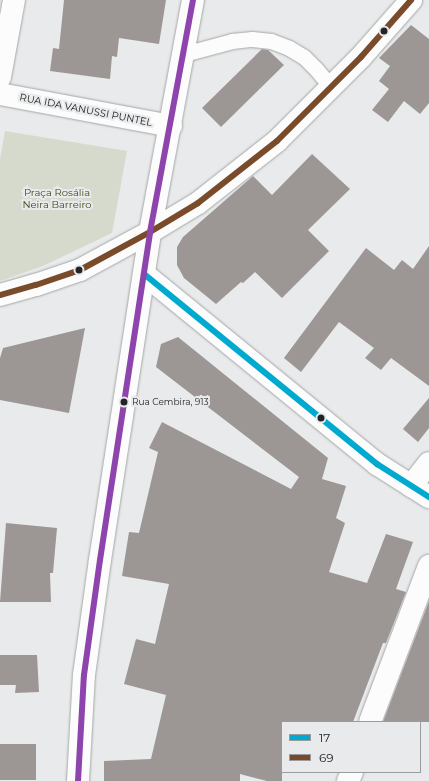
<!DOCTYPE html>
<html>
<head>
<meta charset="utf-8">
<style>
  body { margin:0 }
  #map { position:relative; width:429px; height:781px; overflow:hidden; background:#e9eaeb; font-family:Montserrat,sans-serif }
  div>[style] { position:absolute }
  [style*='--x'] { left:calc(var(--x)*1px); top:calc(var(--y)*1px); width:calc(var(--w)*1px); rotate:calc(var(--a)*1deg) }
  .green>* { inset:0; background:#d5dacc }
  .building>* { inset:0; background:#9c9695; transform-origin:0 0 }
  .roads { filter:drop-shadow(0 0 1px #a5a6a6) drop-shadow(0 0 1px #a5a6a6) }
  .lane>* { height:15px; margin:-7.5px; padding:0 7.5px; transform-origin:7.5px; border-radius:7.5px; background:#fcfcfc }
  .street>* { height:22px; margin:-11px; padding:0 11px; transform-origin:11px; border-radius:11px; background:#fcfcfc }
  .secondary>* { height:22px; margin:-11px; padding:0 11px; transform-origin:11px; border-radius:11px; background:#fcfcfc }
  .bus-1>* { height:6px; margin:-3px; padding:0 3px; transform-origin:3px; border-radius:3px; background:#00a9ce }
  .bus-2>* { height:6px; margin:-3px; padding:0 3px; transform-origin:3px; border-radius:3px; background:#7a4b2a }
  .bus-3>* { height:6px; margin:-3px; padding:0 3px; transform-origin:3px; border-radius:3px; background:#8e44ad }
  .dots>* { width:11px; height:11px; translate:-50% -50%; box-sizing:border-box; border:2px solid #e8eaec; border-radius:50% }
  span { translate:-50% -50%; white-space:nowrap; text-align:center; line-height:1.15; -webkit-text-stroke:4px #e8eaec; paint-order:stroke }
  .bus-label { font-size:9px; color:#232425 }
  .left { translate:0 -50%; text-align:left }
  .street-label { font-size:10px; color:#232425 }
  .park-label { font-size:10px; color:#414c1a }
  .legend { position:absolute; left:281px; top:721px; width:140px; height:52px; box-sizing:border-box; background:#e8eaec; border:1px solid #999b9c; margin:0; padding:5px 7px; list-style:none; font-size:12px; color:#232425 }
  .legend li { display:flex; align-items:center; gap:8px; height:20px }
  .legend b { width:20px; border:1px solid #999b9c }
</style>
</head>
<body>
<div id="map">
  <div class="green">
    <i style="clip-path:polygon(5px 131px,127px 151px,112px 233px,43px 266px,0 281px,0 160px)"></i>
  </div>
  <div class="building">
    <i style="clip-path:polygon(64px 0,166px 0,159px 44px,119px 38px,117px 57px,112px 56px,110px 79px,50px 71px,53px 48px,59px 49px)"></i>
    <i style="clip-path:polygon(411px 25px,429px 39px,429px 103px,420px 114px,404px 101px,388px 122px,372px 110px,389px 89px,379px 81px,390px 66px,379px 58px)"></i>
    <i style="clip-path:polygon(262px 49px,268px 50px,284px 65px,221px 127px,202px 108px)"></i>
    <i style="clip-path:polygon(312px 154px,350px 189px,308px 230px,329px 251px,282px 298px,255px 272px,243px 283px,241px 282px,216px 304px,184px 278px,177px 265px,177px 247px,183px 237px,253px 176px,272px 195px)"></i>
    <i style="clip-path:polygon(429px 246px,429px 386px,391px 358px,381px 370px,365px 358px,374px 348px,339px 322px,301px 372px,284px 358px,366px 248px,394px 270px,402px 260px,413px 269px)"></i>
    <i style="clip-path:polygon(85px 328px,69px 413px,0 400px,0 358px,3px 348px)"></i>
    <i style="clip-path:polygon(178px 337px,328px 458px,322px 479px,346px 486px,336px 518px,345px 523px,329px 572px,367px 583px,386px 534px,413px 542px,396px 589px,406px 592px,386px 643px,383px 643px,353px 722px,282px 722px,282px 781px,267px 781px,240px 774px,240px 781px,104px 781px,104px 761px,151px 759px,166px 695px,124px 684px,136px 639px,155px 644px,169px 584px,122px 576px,129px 532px,139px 533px,158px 452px,149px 448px,162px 422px,291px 489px,299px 477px,156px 367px,161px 344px)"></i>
    <i style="clip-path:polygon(429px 398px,429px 428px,418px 442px,403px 429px)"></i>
    <i style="clip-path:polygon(6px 523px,57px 528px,53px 573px,50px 573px,51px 602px,0 602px)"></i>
    <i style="clip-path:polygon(429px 601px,429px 722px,383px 722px)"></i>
    <i style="clip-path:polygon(0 655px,37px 655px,39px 692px,15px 693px,16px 685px,0 685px)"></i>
    <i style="left:0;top:744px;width:36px;height:36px"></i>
  </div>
  <div class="roads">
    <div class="lane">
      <i style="--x:184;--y:54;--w:50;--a:-15.2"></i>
      <i style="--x:232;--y:41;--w:20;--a:-6"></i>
      <i style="--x:252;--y:39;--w:19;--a:6"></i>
      <i style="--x:271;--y:41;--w:19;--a:21"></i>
      <i style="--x:289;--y:48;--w:17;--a:31"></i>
      <i style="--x:304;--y:57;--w:17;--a:45"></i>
      <i style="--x:316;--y:69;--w:23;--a:50"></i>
    </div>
    <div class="street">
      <i style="--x:0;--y:94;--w:174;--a:10.6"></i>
      <i style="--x:411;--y:486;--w:29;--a:-52"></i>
      <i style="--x:370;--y:722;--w:167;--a:-69.3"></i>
      <i style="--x:348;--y:781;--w:10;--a:-66"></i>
    </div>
    <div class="secondary">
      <i style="--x:0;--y:77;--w:78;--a:-79.7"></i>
      <i style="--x:144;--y:274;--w:301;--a:39.2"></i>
      <i style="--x:377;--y:464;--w:62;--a:32.4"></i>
      <i style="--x:0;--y:295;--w:37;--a:-16"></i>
      <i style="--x:36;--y:285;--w:46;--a:-18.8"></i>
      <i style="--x:80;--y:270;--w:80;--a:-28.5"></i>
      <i style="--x:150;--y:232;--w:56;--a:-31.1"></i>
      <i style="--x:198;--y:203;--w:100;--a:-38.1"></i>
      <i style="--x:277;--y:141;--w:119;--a:-45"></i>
      <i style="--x:361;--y:57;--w:76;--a:-48.7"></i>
      <i style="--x:78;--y:781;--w:106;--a:-86.8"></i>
      <i style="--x:84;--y:675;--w:116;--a:-82.1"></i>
      <i style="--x:100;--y:560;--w:332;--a:-81.3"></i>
      <i style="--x:150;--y:232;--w:236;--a:-79.5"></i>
    </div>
  </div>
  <div class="bus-1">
    <i style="--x:144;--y:274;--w:301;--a:39.2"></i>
    <i style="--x:377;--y:464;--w:62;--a:32.4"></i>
  </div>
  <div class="bus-2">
    <i style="--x:0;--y:295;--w:37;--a:-16"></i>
    <i style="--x:36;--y:285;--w:46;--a:-18.8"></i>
    <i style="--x:80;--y:270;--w:80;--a:-28.5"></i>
    <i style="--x:150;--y:232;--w:56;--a:-31.1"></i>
    <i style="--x:198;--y:203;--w:100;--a:-38.1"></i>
    <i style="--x:277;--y:141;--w:119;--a:-45"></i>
    <i style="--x:361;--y:57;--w:76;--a:-48.7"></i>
  </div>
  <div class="bus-3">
    <i style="--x:78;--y:781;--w:106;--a:-86.8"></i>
    <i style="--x:84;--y:675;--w:116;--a:-82.1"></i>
    <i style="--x:100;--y:560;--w:332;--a:-81.3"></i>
    <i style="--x:150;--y:232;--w:236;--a:-79.5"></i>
  </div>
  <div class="dots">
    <i style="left:384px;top:31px;background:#232425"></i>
    <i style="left:79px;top:270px;background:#232425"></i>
    <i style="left:124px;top:402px;background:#232425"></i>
    <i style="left:321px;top:418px;background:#232425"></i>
  </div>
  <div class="bus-label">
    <span class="left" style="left:132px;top:402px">Rua Cembira, 913</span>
  </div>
  <div class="street-label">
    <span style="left:86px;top:110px;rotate:11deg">RUA IDA VANUSSI PUNTEL</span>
  </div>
  <div class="park-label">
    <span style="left:57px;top:198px">Praça Rosália<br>Neira Barreiro</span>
  </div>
  <ul class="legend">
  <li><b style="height:5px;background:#00a9ce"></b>17</li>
  <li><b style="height:5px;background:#7a4b2a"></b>69</li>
  </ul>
</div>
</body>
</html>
